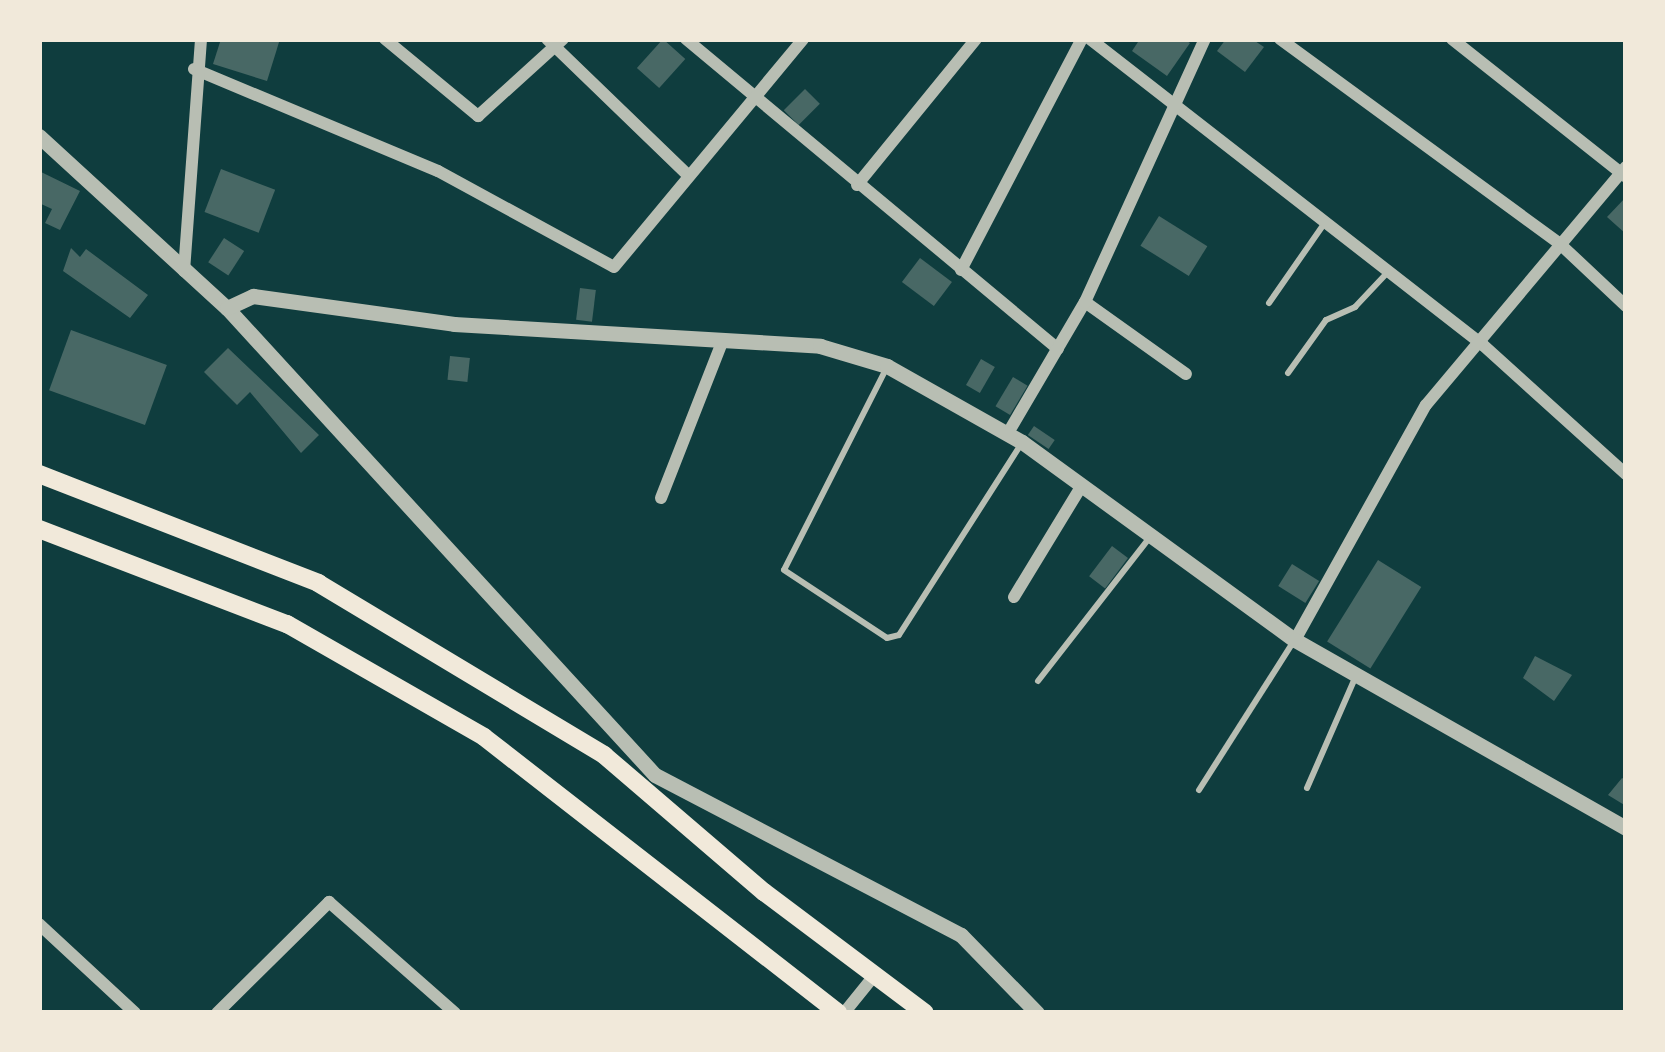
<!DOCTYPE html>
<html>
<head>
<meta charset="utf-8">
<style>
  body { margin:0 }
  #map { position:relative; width:1665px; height:1052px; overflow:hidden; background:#0f3d3e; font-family:"Noto Sans",sans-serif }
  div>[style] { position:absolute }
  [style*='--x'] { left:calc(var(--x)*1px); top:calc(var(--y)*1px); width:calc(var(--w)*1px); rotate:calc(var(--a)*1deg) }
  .building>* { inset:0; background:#486865; transform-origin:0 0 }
  .service>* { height:6px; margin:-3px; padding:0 3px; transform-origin:3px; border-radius:3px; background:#b8beb3 }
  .minor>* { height:12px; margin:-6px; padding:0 6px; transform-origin:6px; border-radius:6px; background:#b8beb3 }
  .tertiary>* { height:15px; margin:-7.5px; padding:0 7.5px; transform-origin:7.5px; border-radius:7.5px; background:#b8beb3 }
  .primary>* { height:18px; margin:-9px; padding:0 9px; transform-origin:9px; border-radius:9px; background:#f1e9da }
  span { translate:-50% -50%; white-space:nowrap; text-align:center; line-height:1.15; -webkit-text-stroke:10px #f1e9da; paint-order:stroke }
  .frame { position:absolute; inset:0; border:42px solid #f1e9da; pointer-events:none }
</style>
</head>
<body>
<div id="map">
  <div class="building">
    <i style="clip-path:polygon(221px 39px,280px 39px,267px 81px,213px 64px)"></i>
    <i style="left:663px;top:39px;width:30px;height:39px;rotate:42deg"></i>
    <i style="clip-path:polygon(1140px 39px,1184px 39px,1190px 43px,1167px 76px,1132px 51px)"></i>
    <i style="clip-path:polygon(1226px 39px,1252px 39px,1264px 47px,1245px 72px,1217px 51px)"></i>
    <i style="left:805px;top:89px;width:21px;height:30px;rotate:45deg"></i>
    <i style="left:221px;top:169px;width:58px;height:46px;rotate:21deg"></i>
    <i style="clip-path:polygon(39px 171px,80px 191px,60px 230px,45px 223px,52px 209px,39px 203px)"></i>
    <i style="clip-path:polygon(1626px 197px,1626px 234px,1607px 217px)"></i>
    <i style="left:1159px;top:216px;width:57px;height:35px;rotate:32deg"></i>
    <i style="left:224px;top:238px;width:24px;height:29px;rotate:33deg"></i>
    <i style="clip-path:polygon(71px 248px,80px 257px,86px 249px,148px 295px,130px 318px,63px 271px)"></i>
    <i style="left:920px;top:258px;width:40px;height:30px;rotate:37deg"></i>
    <i style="left:580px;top:288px;width:16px;height:32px;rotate:7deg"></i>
    <i style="left:71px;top:330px;width:102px;height:64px;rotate:20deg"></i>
    <i style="clip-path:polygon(228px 348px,319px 435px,301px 453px,250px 392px,237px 405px,204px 372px)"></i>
    <i style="left:450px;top:356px;width:20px;height:24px;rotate:6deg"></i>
    <i style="left:981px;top:359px;width:16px;height:30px;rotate:30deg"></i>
    <i style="left:1013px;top:377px;width:17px;height:34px;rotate:31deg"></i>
    <i style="left:1034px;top:426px;width:25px;height:11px;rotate:34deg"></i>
    <i style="left:1112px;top:546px;width:20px;height:38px;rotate:37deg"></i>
    <i style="left:1378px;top:560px;width:51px;height:96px;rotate:32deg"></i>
    <i style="left:1292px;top:564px;width:32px;height:26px;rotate:32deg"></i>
    <i style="clip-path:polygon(1535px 656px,1572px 675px,1554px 701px,1523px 678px)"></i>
    <i style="clip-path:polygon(1622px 778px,1626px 780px,1626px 806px,1608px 795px)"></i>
  </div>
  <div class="service">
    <i style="--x:1269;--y:303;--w:96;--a:-55.2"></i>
    <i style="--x:886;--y:369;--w:225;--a:116.9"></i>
    <i style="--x:784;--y:570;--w:123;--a:33.4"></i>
    <i style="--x:887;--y:638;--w:12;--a:-14"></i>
    <i style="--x:899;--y:635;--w:224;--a:-57.4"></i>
    <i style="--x:1288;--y:373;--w:65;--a:-54.4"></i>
    <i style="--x:1326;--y:320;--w:32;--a:-24"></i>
    <i style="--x:1355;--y:307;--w:47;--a:-46.7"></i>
    <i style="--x:1038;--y:681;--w:182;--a:-52.1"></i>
    <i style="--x:1307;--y:788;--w:120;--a:-66.4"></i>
    <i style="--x:1199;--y:790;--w:177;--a:-57.5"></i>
  </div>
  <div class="minor">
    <i style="--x:385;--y:39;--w:121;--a:39.6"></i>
    <i style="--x:478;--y:116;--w:115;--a:-42.2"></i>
    <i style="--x:547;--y:39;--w:197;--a:44"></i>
    <i style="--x:686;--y:39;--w:484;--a:39.8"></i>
    <i style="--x:1090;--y:39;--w:498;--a:37.9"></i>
    <i style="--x:1483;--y:345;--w:193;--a:42.1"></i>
    <i style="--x:1280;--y:39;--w:347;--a:36.2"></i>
    <i style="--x:1560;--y:244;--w:91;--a:43.2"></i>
    <i style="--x:1452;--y:39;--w:221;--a:38.4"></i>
    <i style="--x:194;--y:69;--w:264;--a:22.7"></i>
    <i style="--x:438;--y:171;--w:200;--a:28.6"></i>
    <i style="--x:614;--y:267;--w:296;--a:-50.3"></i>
    <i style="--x:857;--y:185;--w:188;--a:-50.8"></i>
    <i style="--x:961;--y:270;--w:261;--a:-62.4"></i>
    <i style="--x:184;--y:271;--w:233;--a:-85.8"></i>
    <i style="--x:1085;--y:302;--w:124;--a:35.5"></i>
    <i style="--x:1008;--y:433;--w:152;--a:-59.6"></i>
    <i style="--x:1085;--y:302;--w:289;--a:-65.5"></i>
    <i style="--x:661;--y:498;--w:170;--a:-68.6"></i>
    <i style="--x:1014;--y:597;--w:131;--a:-58.7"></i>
    <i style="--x:1295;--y:640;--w:269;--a:-60.9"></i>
    <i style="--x:1426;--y:405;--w:311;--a:-50"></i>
    <i style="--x:39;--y:924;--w:131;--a:42.8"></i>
    <i style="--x:217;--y:1013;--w:158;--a:-44.7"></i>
    <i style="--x:329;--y:902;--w:168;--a:41.4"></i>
    <i style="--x:844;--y:1013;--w:46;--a:-51.1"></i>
  </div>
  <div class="tertiary">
    <i style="--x:39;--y:136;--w:255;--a:42.5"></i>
    <i style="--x:227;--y:308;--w:633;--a:47.5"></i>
    <i style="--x:655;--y:775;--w:345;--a:27.6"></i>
    <i style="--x:961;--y:935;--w:109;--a:45.7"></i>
    <i style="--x:227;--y:308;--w:29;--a:-25"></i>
    <i style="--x:253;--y:296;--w:203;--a:7.9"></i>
    <i style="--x:454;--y:324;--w:367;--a:3.4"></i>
    <i style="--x:820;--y:346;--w:70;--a:16.6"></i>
    <i style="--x:887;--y:366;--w:155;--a:29.4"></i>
    <i style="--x:1022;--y:442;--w:337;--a:36"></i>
    <i style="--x:1295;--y:640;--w:381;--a:29.6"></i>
  </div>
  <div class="primary">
    <i style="--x:39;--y:474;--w:300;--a:21.3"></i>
    <i style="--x:318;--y:583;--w:334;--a:31"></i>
    <i style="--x:604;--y:755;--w:211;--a:40.6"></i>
    <i style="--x:764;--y:892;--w:201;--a:36.9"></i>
    <i style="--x:39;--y:529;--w:266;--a:21"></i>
    <i style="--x:287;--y:624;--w:227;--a:29.8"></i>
    <i style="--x:484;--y:737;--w:449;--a:37.9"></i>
  </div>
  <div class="frame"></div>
</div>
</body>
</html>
